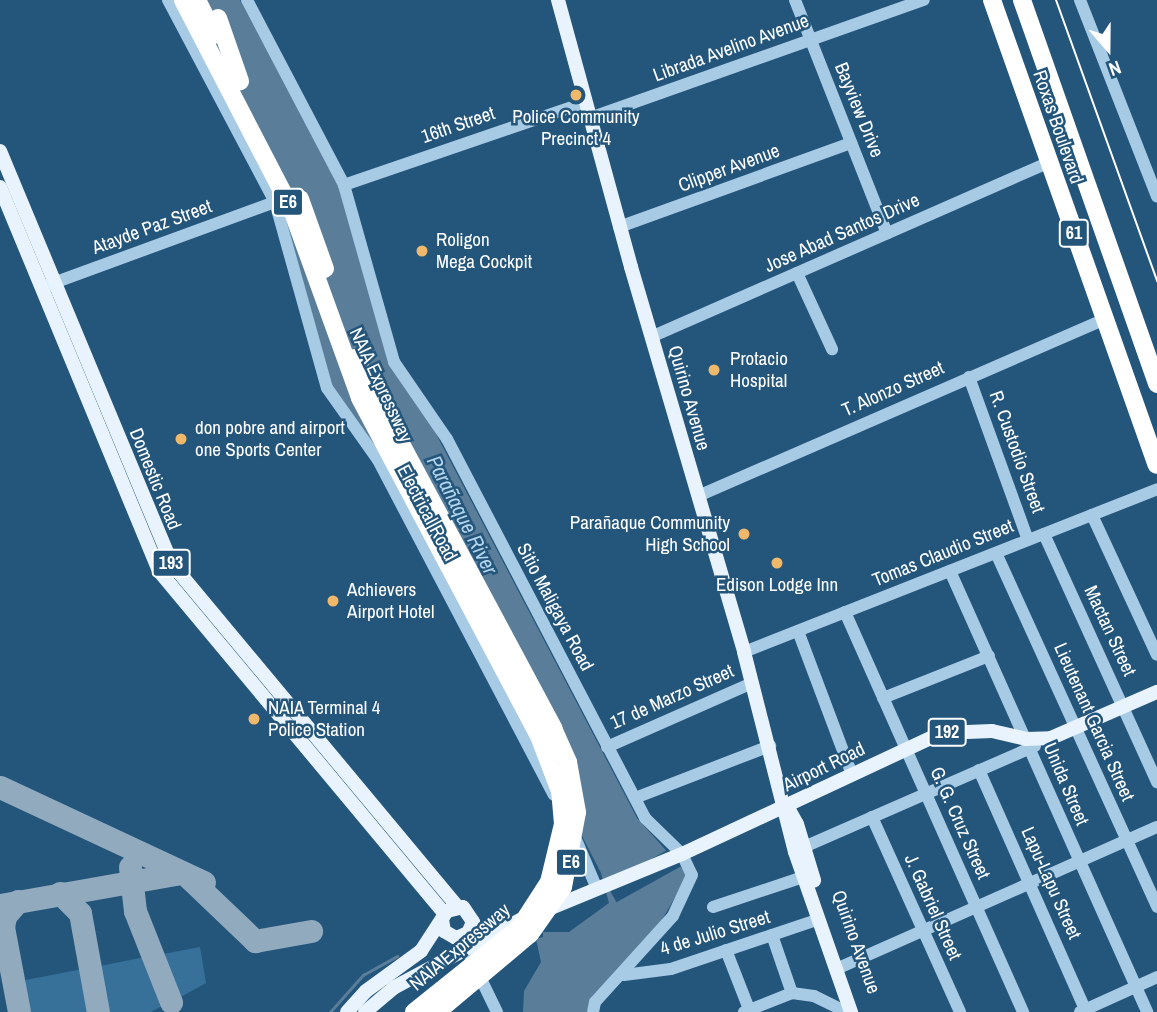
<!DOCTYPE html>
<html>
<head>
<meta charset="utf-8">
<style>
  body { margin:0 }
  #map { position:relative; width:1157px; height:1012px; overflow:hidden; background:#24567c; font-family:"Archivo Narrow",sans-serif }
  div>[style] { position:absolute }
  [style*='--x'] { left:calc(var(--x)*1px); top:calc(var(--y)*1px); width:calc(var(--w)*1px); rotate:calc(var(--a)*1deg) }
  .green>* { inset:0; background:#377099 }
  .water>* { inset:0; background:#5a7e99 }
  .pier>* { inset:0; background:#24567c; transform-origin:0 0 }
  .stream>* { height:2.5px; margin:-1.25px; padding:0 1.25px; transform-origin:1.25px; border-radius:1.25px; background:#5a7e99 }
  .taxiway>* { height:23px; margin:-11.5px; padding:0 11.5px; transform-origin:11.5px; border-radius:11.5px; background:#92aabe }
  .minor>* { height:12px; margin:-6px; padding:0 6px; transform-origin:6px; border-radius:6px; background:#a8cbe5 }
  .major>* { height:14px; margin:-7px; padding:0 7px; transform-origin:7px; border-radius:7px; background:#e8f3fd }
  .highway>* { height:18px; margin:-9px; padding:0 9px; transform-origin:9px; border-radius:9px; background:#fff }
  .tram>* { height:2px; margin:-1px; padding:0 1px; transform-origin:1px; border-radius:1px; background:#fff }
  .highway-bridge>* { height:18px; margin:-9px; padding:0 9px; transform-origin:9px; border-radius:9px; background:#fff }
  .dots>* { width:19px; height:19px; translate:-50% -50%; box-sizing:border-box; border:4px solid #24567c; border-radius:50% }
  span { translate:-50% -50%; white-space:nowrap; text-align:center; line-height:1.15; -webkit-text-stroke:5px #24567c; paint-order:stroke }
  .shield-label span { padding:2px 5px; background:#24567c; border:2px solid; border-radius:5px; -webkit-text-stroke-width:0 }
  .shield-label { font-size:18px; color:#fff; font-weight:700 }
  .street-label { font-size:19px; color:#fff }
  .poi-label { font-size:19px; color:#fff }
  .left { translate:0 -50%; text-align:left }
  .right { translate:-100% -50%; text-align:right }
  .water-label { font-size:21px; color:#b3d5ed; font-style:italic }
  .north { position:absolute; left:1073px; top:14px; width:70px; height:70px; -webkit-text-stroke:5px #24567c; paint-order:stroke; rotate:160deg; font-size:19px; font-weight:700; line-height:28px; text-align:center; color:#fff }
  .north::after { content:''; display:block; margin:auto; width:24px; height:32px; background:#fff; clip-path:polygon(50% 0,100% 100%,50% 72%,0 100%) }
</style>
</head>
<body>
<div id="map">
  <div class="green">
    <i style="clip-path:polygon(200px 947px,206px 983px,177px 999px,158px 955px)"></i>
    <i style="clip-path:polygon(145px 957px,164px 1005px,151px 1012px,105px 1012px,95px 967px)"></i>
    <i style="clip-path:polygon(83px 969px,91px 1012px,26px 1012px,20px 981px)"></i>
  </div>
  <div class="water">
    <i style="clip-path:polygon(176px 0,240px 0,341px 190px,392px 361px,423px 409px,637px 818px,688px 875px,656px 930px,590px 1012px,523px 1012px,524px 991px,541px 962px,536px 939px,543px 937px,543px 932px,569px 932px,609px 903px,601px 873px,503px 682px,332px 387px,283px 210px)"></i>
  </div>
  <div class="pier">
    <i style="left:671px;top:848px;width:21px;height:74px;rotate:61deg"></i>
  </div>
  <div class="stream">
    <i style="--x:330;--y:1012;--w:50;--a:-48.3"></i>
    <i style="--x:363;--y:975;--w:39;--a:-29"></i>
  </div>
  <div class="taxiway">
    <i style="--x:0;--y:787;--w:225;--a:25"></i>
    <i style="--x:130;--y:867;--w:44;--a:83.5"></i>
    <i style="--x:135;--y:911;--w:98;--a:68.4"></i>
    <i style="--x:188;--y:877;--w:93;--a:43.7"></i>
    <i style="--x:255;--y:941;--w:57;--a:-10.1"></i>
    <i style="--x:60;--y:893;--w:28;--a:45"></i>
    <i style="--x:80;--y:913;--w:101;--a:79.7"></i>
    <i style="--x:18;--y:901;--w:20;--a:131"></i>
    <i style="--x:5;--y:916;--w:11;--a:100"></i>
    <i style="--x:3;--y:927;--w:86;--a:79.3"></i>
    <i style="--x:0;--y:905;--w:184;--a:-10"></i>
  </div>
  <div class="minor">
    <i style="--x:168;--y:0;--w:229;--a:62.1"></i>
    <i style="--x:275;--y:202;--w:193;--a:74.4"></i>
    <i style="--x:327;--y:388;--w:88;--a:54.7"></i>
    <i style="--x:378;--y:460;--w:378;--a:62.3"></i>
    <i style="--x:247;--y:0;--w:209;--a:62.3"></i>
    <i style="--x:344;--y:185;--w:184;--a:74.2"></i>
    <i style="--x:394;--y:362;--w:93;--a:55.5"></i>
    <i style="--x:447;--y:439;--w:428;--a:62.4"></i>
    <i style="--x:645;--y:818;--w:52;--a:44.2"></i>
    <i style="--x:682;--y:854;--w:23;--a:65"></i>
    <i style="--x:692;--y:875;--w:45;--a:114.9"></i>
    <i style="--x:673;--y:916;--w:116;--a:132.2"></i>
    <i style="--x:595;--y:1002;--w:10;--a:101"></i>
    <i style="--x:795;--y:0;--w:251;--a:68.5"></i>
    <i style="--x:1080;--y:0;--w:211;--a:68.6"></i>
    <i style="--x:590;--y:118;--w:354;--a:-19.5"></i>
    <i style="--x:344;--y:185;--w:256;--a:-18.9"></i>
    <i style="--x:619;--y:227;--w:247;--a:-19.9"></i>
    <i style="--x:797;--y:273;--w:84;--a:65.3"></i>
    <i style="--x:48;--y:285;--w:242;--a:-20.1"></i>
    <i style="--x:651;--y:337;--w:433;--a:-23.7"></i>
    <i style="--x:969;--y:377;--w:173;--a:70.1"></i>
    <i style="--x:698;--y:496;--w:444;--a:-23.5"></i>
    <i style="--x:1092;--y:515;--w:154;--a:65.1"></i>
    <i style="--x:1044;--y:534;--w:273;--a:65.5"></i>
    <i style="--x:996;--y:553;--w:389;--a:65.5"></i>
    <i style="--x:950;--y:571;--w:483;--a:65.9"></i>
    <i style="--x:845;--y:612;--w:438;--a:66"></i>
    <i style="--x:798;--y:631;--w:154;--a:69.4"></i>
    <i style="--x:744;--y:652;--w:444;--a:-21.5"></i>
    <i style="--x:883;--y:698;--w:114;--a:-21.6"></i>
    <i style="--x:607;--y:747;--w:158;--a:-23.8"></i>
    <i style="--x:979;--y:770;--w:265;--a:66.1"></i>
    <i style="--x:635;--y:798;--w:145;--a:-21.1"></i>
    <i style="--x:872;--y:817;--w:214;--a:65.7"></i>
    <i style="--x:572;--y:830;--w:64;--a:67"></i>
    <i style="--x:804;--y:847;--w:252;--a:-23.6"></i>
    <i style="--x:713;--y:907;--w:95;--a:-18.4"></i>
    <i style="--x:772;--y:935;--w:61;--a:71"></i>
    <i style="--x:462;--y:940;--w:80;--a:64.1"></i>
    <i style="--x:726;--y:950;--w:63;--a:68.7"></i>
    <i style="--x:843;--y:966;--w:343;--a:-23.9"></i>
    <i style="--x:624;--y:975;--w:47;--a:-7.3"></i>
    <i style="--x:671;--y:969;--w:154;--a:-18.6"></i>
    <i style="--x:744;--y:1012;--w:52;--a:-21.6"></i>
    <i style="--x:792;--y:993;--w:22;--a:8"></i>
    <i style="--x:814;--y:996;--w:28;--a:26"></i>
    <i style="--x:1080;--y:1012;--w:85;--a:-24.4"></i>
  </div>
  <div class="major">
    <i style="--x:558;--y:0;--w:277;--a:74.7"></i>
    <i style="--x:631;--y:267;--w:401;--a:73.6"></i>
    <i style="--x:744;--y:652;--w:206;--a:75.7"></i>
    <i style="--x:795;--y:852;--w:170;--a:70.7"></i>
    <i style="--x:0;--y:151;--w:447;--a:67.4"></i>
    <i style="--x:172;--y:564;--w:445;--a:50.2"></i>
    <i style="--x:0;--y:187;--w:416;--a:67.5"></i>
    <i style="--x:159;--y:571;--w:445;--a:50.2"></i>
    <i style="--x:788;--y:808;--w:18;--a:61"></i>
    <i style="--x:797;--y:824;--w:59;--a:73.1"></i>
    <i style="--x:546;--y:910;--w:147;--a:-22.4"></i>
    <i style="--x:682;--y:854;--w:287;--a:-25"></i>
    <i style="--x:942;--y:733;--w:50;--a:-2.3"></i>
    <i style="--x:992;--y:731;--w:35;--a:13"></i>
    <i style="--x:1026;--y:739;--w:25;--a:-2"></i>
    <i style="--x:1051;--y:738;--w:116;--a:-23.5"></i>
    <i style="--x:347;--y:1012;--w:28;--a:-48"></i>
    <i style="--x:366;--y:991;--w:68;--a:-36"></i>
    <i style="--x:421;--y:951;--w:48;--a:-57"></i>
    <i style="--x:447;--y:911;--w:16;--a:-14"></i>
    <i style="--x:463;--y:907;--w:18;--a:56"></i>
    <i style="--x:473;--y:922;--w:12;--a:114"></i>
    <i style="--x:468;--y:933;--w:13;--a:157"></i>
    <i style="--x:456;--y:938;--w:14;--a:-150"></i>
    <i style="--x:444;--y:931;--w:11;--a:-100"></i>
    <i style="--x:365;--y:1012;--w:39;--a:-40"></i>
    <i style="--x:395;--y:987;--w:142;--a:-28.2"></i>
  </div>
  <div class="highway">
    <i style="--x:183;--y:0;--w:237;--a:62.6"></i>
    <i style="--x:292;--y:210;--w:200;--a:70.1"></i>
    <i style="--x:360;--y:398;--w:382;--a:62.1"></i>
    <i style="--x:197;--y:0;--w:39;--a:63"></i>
    <i style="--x:992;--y:0;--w:493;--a:70.5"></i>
    <i style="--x:1022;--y:0;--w:407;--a:70.6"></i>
    <i style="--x:218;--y:18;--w:67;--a:70.8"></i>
    <i style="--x:300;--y:199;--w:74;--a:70.3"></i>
    <i style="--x:355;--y:358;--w:420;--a:61.8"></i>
  </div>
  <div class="tram">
    <i style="--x:1056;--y:0;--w:299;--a:70.2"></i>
  </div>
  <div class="highway-bridge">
    <i style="--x:414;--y:1012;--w:136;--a:-38.7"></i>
    <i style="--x:520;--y:927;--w:54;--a:-57.2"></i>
    <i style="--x:549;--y:882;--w:60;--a:-76.4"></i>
    <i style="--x:563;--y:824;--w:33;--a:-95"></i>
    <i style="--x:560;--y:791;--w:59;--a:-110.9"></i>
    <i style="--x:437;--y:1012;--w:121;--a:-40"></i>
    <i style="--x:530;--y:934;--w:57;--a:-54.9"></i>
    <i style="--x:563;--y:887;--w:76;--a:-79.4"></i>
    <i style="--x:577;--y:812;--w:51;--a:-100.2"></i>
    <i style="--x:568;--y:762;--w:37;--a:-114"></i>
  </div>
  <div class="dots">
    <i style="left:576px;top:95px;background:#efb86b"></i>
    <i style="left:422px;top:251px;background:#efb86b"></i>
    <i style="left:714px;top:370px;background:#efb86b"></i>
    <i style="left:181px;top:439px;background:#efb86b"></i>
    <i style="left:744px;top:534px;background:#efb86b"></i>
    <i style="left:777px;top:563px;background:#efb86b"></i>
    <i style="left:333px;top:601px;background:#efb86b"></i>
    <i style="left:254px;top:719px;background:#efb86b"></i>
  </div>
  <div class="shield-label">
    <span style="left:288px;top:202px">E6</span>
    <span style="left:1074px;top:233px">61</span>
    <span style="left:171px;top:563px">193</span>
    <span style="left:947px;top:732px">192</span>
    <span style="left:571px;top:862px">E6</span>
  </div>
  <div class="street-label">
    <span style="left:731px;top:48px;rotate:-20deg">Librada Avelino Avenue</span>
    <span style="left:859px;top:110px;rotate:68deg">Bayview Drive</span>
    <span style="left:458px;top:125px;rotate:-19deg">16th Street</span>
    <span style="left:1058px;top:127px;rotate:71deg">Roxas Boulevard</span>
    <span style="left:729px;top:168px;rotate:-20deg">Clipper Avenue</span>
    <span style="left:152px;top:227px;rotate:-20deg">Atayde Paz Street</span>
    <span style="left:842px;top:233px;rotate:-24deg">Jose Abad Santos Drive</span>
    <span style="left:381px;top:385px;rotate:65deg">NAIA Expressway</span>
    <span style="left:893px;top:389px;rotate:-24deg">T. Alonzo Street</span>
    <span style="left:689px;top:398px;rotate:74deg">Quirino Avenue</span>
    <span style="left:1017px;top:452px;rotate:70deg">R. Custodio Street</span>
    <span style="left:155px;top:479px;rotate:68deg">Domestic Road</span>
    <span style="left:427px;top:513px;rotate:62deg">Electrical Road</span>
    <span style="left:943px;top:553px;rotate:-22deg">Tomas Claudio Street</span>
    <span style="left:555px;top:607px;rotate:62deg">Sitio Maligaya Road</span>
    <span style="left:1110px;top:631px;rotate:65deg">Mactan Street</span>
    <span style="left:672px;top:697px;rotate:-24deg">17 de Marzo Street</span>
    <span style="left:1094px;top:722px;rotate:66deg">Lieutenant Garcia Street</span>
    <span style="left:824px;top:767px;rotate:-26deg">Airport Road</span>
    <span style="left:1066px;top:784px;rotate:67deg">Unida Street</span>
    <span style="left:960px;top:823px;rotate:66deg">G. G. Cruz Street</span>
    <span style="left:1051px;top:883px;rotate:66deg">Lapu-Lapu Street</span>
    <span style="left:933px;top:907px;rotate:66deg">J. Gabriel Street</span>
    <span style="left:715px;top:933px;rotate:-17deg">4 de Julio Street</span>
    <span style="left:856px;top:942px;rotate:70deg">Quirino Avenue</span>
    <span style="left:460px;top:947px;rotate:-40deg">NAIA Expressway</span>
  </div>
  <div class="poi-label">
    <span style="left:576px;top:128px">Police Community<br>Precinct 4</span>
    <span class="left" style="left:436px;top:251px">Roligon<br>Mega Cockpit</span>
    <span class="left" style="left:730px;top:370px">Protacio<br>Hospital</span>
    <span class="left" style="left:195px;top:439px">don pobre and airport<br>one Sports Center</span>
    <span class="right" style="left:730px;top:534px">Parañaque Community<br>High School</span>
    <span style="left:777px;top:585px">Edison Lodge Inn</span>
    <span class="left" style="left:347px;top:601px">Achievers<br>Airport Hotel</span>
    <span class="left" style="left:268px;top:719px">NAIA Terminal 4<br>Police Station</span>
  </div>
  <div class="water-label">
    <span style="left:462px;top:515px;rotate:63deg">Parañaque River</span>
  </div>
  <div class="north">N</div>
</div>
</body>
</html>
